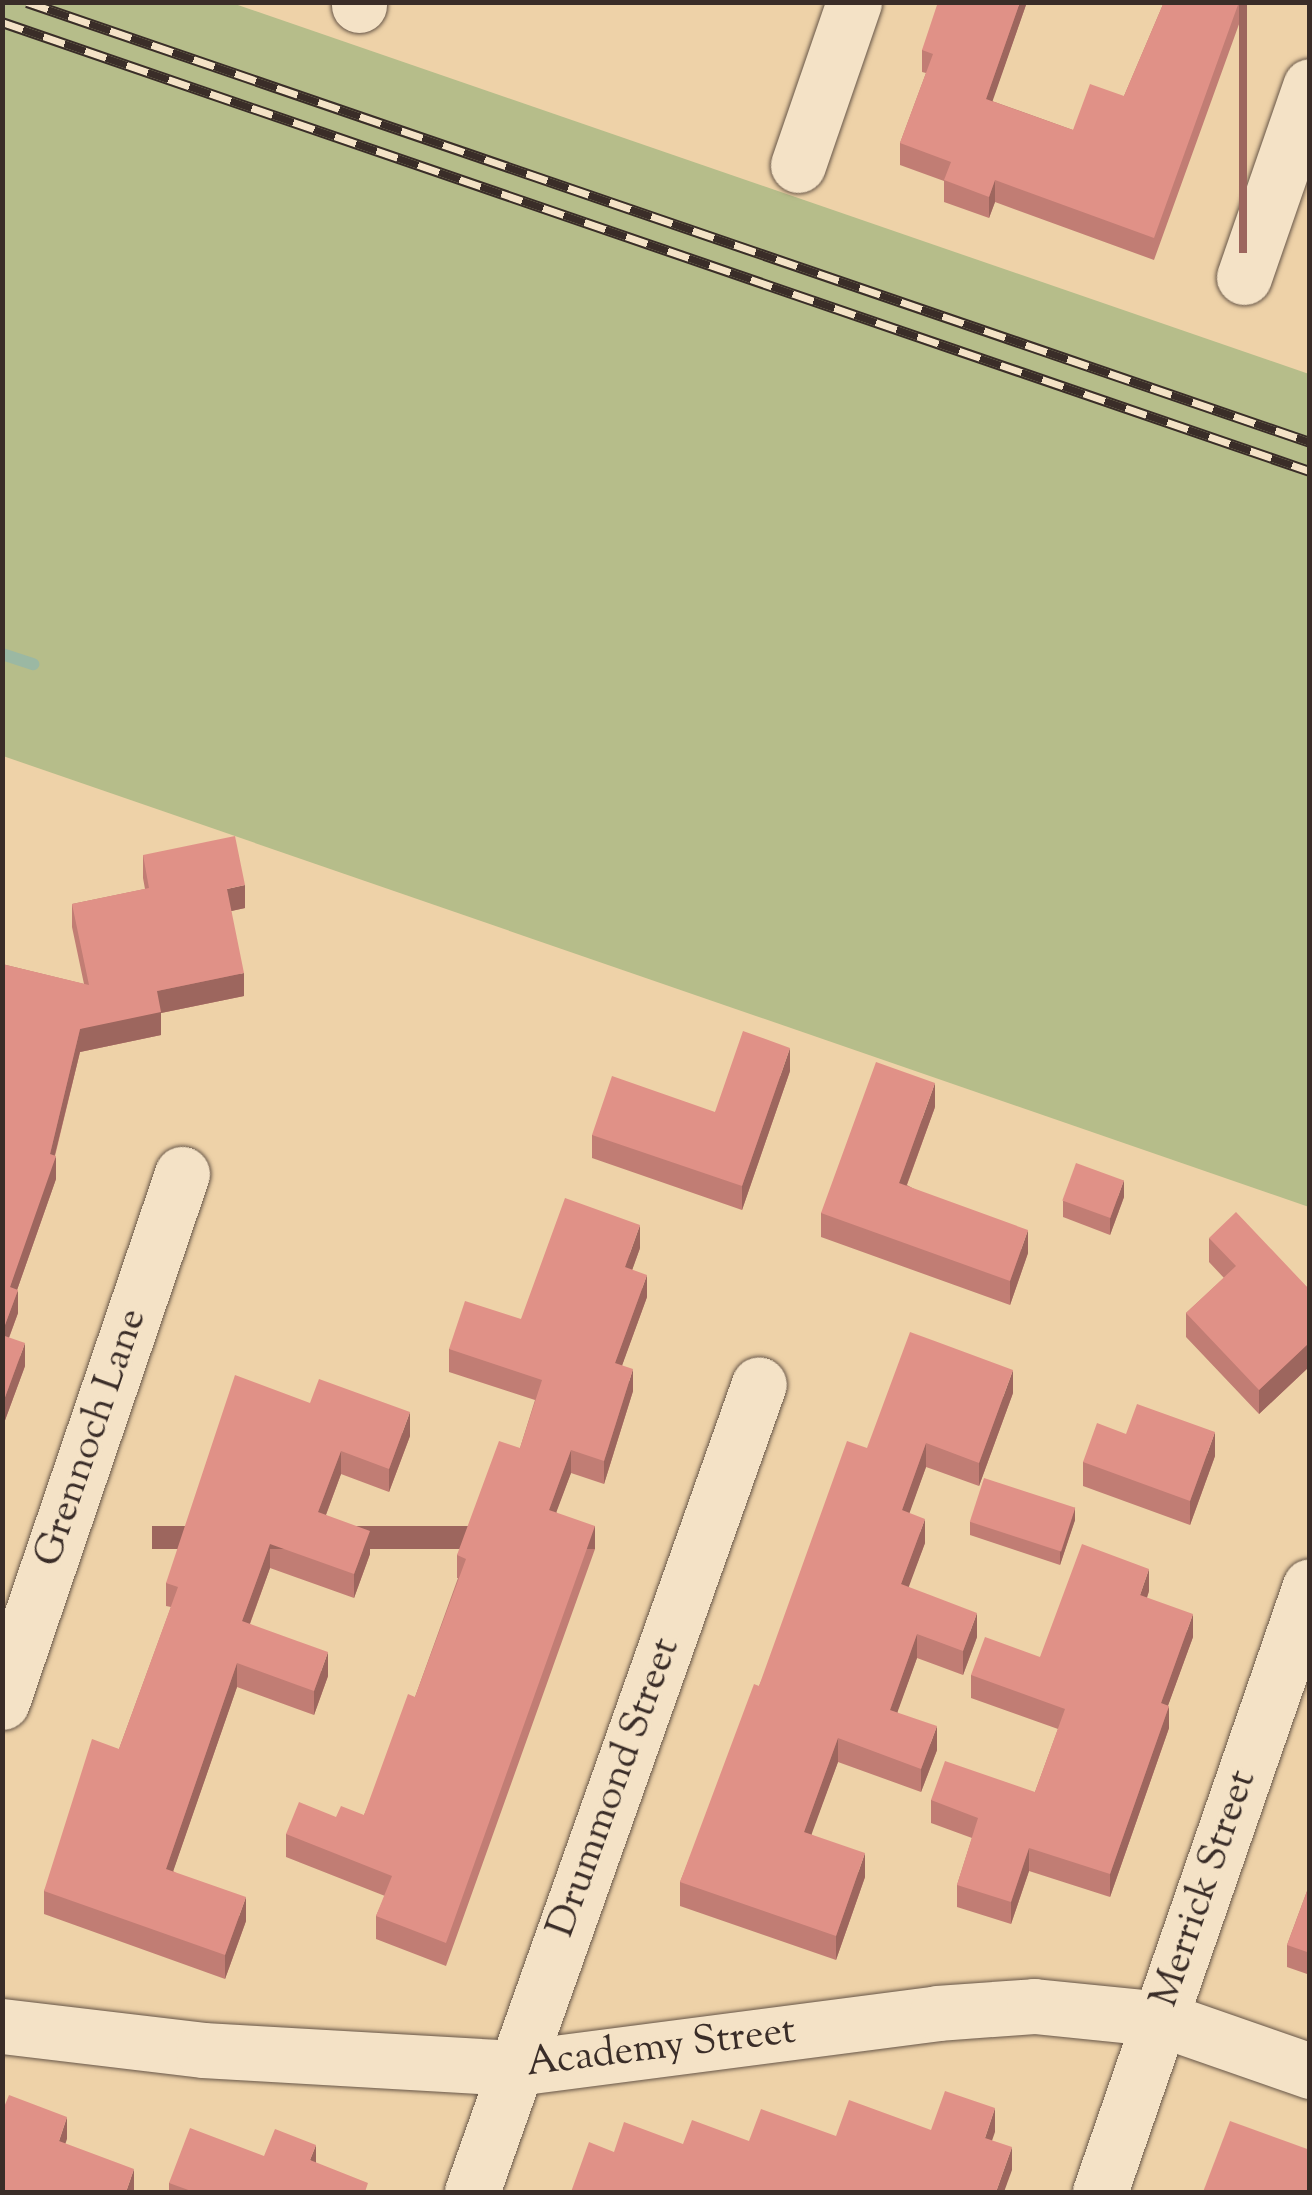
<!DOCTYPE html>
<html>
<head>
<meta charset="utf-8">
<style>
  body { margin:0 }
  #map { position:relative; width:1312px; height:2195px; overflow:hidden; background:#eed2a8; font-family:"Sorts Mill Goudy",serif }
  div>[style] { position:absolute }
  [style*='--x'] { left:calc(var(--x)*1px); top:calc(var(--y)*1px); width:calc(var(--w)*1px); rotate:calc(var(--a)*1deg) }
  .green>* { inset:0; background:#b6bd8a }
  .stream>* { height:12px; margin:-6px; padding:0 6px; transform-origin:6px; border-radius:6px; background:#9bb8a3 }
  .roads { filter:drop-shadow(0 0 2px #675648) drop-shadow(0 0 2px #675648) }
  .minor>* { height:55px; margin:-27.5px; padding:0 27.5px; transform-origin:27.5px; border-radius:27.5px; background:#f4e2c6 }
  .rail>* { height:11px; margin-top:-5.5px; transform-origin:0; background:repeating-linear-gradient(90deg,#f4e2c6 0 22px,#3a2d28 0 44px); box-sizing:border-box; border-block:2px solid #3a2d28 }
  .wall>* { inset:0; background:#c17d74 }
  .shaded-wall>* { inset:0; background:#9d665e; transform-origin:0 0 }
  .building>* { inset:0; background:#e09187; transform-origin:0 0 }
  span { translate:-50% -50%; white-space:nowrap; text-align:center; line-height:1.15; -webkit-text-stroke:8px #f4e2c6; paint-order:stroke }
  .street-label { font-size:40px; color:#3a2d28 }
  .frame { position:absolute; inset:0; border:5px solid #3a2d28; pointer-events:none }
</style>
</head>
<body>
<div id="map">
  <div class="green">
    <i style="clip-path:polygon(3px 3px,232px 3px,1309px 374px,1309px 1207px,3px 756px)"></i>
  </div>
  <div class="stream">
    <i style="--x:2;--y:654;--w:33;--a:18"></i>
  </div>
  <div class="roads">
    <div class="minor">
      <i style="--x:359;--y:5;--w:3;--a:-90"></i>
      <i style="--x:798;--y:165;--w:172;--a:-71"></i>
      <i style="--x:1244;--y:277;--w:202;--a:-70.9"></i>
      <i style="--x:2;--y:1702;--w:558;--a:-71.18"></i>
      <i style="--x:2;--y:2026;--w:202;--a:6.8"></i>
      <i style="--x:203;--y:2050;--w:314;--a:3.3"></i>
      <i style="--x:516;--y:2068;--w:425;--a:-7.4"></i>
      <i style="--x:937;--y:2013;--w:97;--a:-4.1"></i>
      <i style="--x:1034;--y:2006;--w:128;--a:5.8"></i>
      <i style="--x:1161;--y:2019;--w:158;--a:19.2"></i>
      <i style="--x:472;--y:2192;--w:857;--a:-70.45"></i>
      <i style="--x:1100;--y:2192;--w:641;--a:-70.89"></i>
    </div>
  </div>
  <div class="rail">
    <i style="--x:27;--y:2;--w:1356;--a:18.93"></i>
    <i style="--x:2;--y:22;--w:1383;--a:18.95"></i>
  </div>
  <div class="wall">
    <i style="clip-path:polygon(1027px 2px,992px 101px,1073px 130px,1124px 96px,1164px 2px,1247px 2px,1154px 260px,995px 202px,989px 218px,944px 202px,944px 181px,900px 165px,900px 143px,926px 73px,922px 72px,922px 50px)"></i>
    <i style="clip-path:polygon(143px 855px,245px 908px,231px 911px,244px 996px,161px 1013px,161px 1035px,80px 1052px,55px 1156px,56px 1179px,17px 1290px,18px 1313px,9px 1338px,25px 1366px,4px 1423px,2px 1422px,2px 964px,84px 984px,72px 927px,72px 904px,145px 889px,143px 878px)"></i>
    <i style="clip-path:polygon(790px 1071px,742px 1210px,592px 1158px,592px 1135px,715px 1112px)"></i>
    <i style="clip-path:polygon(935px 1107px,907px 1185px,1028px 1253px,1010px 1305px,821px 1237px,821px 1213px)"></i>
    <i style="clip-path:polygon(1124px 1197px,1110px 1235px,1063px 1217px,1063px 1201px)"></i>
    <i style="clip-path:polygon(1209px 1238px,1310px 1290px,1310px 1366px,1259px 1414px,1186px 1337px,1186px 1313px,1224px 1278px,1209px 1262px)"></i>
    <i style="clip-path:polygon(640px 1248px,632px 1270px,647px 1297px,622px 1365px,633px 1391px,604px 1484px,571px 1473px,556px 1512px,595px 1549px,446px 1966px,376px 1939px,376px 1916px,385px 1896px,286px 1857px,286px 1834px,336px 1817px,364px 1815px,415px 1697px,458px 1578px,457px 1578px,457px 1555px,520px 1448px,535px 1400px,449px 1372px,449px 1349px,521px 1319px)"></i>
    <i style="clip-path:polygon(1013px 1393px,979px 1486px,926px 1467px,909px 1513px,925px 1543px,908px 1587px,977px 1637px,963px 1675px,917px 1658px,897px 1712px,937px 1750px,921px 1792px,838px 1762px,811px 1834px,865px 1877px,836px 1960px,680px 1906px,680px 1882px,759px 1686px,867px 1448px)"></i>
    <i style="clip-path:polygon(310px 1403px,410px 1436px,389px 1492px,341px 1474px,326px 1515px,370px 1554px,354px 1598px,270px 1568px,250px 1624px,328px 1676px,314px 1715px,237px 1687px,173px 1871px,246px 1921px,225px 1979px,44px 1914px,44px 1891px,119px 1749px,171px 1607px,166px 1606px,166px 1583px)"></i>
    <i style="clip-path:polygon(1126px 1434px,1215px 1456px,1190px 1525px,1083px 1486px,1083px 1462px)"></i>
    <i style="clip-path:polygon(1075px 1520px,1060px 1565px,970px 1535px,970px 1522px)"></i>
    <i style="clip-path:polygon(1149px 1591px,1147px 1598px,1193px 1637px,1168px 1705px,1169px 1728px,1110px 1897px,1029px 1871px,1011px 1924px,957px 1907px,957px 1885px,972px 1838px,931px 1823px,931px 1800px,1035px 1792px,1058px 1729px,971px 1698px,971px 1675px,1040px 1657px)"></i>
    <i style="clip-path:polygon(1310px 1883px,1310px 1975px,1287px 1967px,1287px 1945px)"></i>
    <i style="clip-path:polygon(264px 2156px,316px 2163px,368px 2192px,169px 2192px,169px 2183px)"></i>
  </div>
  <div class="shaded-wall">
    <i style="clip-path:polygon(1020px 2px,1027px 2px,986px 120px,986px 99px)"></i>
    <i style="left:1239px;top:2px;width:8px;height:251px"></i>
    <i style="clip-path:polygon(995px 180px,995px 202px,989px 218px,989px 197px)"></i>
    <i style="clip-path:polygon(245px 885px,245px 908px,227px 912px,227px 889px)"></i>
    <i style="clip-path:polygon(244px 973px,244px 996px,161px 1013px,161px 1035px,80px 1052px,52px 1166px,56px 1156px,56px 1179px,10px 1310px,10px 1287px,50px 1154px,80px 1029px,157px 991px)"></i>
    <i style="clip-path:polygon(790px 1048px,790px 1071px,742px 1210px,742px 1186px)"></i>
    <i style="clip-path:polygon(935px 1083px,935px 1107px,899px 1206px,899px 1183px)"></i>
    <i style="clip-path:polygon(1124px 1180px,1124px 1197px,1110px 1235px,1110px 1218px)"></i>
    <i style="clip-path:polygon(640px 1225px,640px 1248px,625px 1290px,625px 1267px)"></i>
    <i style="clip-path:polygon(1028px 1230px,1028px 1253px,1010px 1305px,1010px 1281px)"></i>
    <i style="clip-path:polygon(647px 1275px,647px 1297px,615px 1385px,615px 1363px)"></i>
    <i style="clip-path:polygon(18px 1290px,18px 1313px,2px 1356px,2px 1333px)"></i>
    <i style="clip-path:polygon(1310px 1342px,1310px 1366px,1259px 1414px,1259px 1390px)"></i>
    <i style="clip-path:polygon(25px 1343px,25px 1366px,4px 1423px,4px 1400px)"></i>
    <i style="clip-path:polygon(633px 1369px,633px 1391px,604px 1484px,604px 1461px)"></i>
    <i style="clip-path:polygon(1013px 1370px,1013px 1393px,979px 1486px,979px 1463px)"></i>
    <i style="clip-path:polygon(410px 1412px,410px 1436px,389px 1492px,389px 1469px)"></i>
    <i style="clip-path:polygon(1215px 1432px,1215px 1456px,1190px 1525px,1190px 1501px)"></i>
    <i style="clip-path:polygon(926px 1443px,926px 1467px,902px 1534px,902px 1510px)"></i>
    <i style="clip-path:polygon(571px 1450px,571px 1473px,549px 1532px,549px 1510px)"></i>
    <i style="clip-path:polygon(341px 1451px,341px 1474px,318px 1536px,318px 1512px)"></i>
    <i style="clip-path:polygon(1075px 1507px,1075px 1520px,1060px 1565px,1060px 1552px)"></i>
    <i style="clip-path:polygon(925px 1519px,925px 1543px,901px 1608px,901px 1584px)"></i>
    <i style="left:595px;top:1526px;width:23px;height:443px;rotate:90deg"></i>
    <i style="clip-path:polygon(370px 1531px,370px 1554px,354px 1598px,354px 1574px)"></i>
    <i style="clip-path:polygon(270px 1544px,270px 1568px,242px 1645px,242px 1621px)"></i>
    <i style="clip-path:polygon(1149px 1569px,1149px 1591px,1140px 1617px,1140px 1595px)"></i>
    <i style="clip-path:polygon(977px 1613px,977px 1637px,963px 1675px,963px 1651px)"></i>
    <i style="clip-path:polygon(1193px 1614px,1193px 1637px,1161px 1725px,1161px 1703px)"></i>
    <i style="clip-path:polygon(917px 1634px,917px 1658px,890px 1733px,890px 1710px)"></i>
    <i style="clip-path:polygon(328px 1652px,328px 1676px,314px 1715px,314px 1691px)"></i>
    <i style="clip-path:polygon(237px 1663px,237px 1687px,166px 1892px,166px 1869px)"></i>
    <i style="clip-path:polygon(1169px 1706px,1169px 1728px,1110px 1897px,1110px 1874px)"></i>
    <i style="clip-path:polygon(937px 1726px,937px 1750px,921px 1792px,921px 1769px)"></i>
    <i style="clip-path:polygon(838px 1738px,838px 1762px,804px 1855px,804px 1832px)"></i>
    <i style="clip-path:polygon(1029px 1848px,1029px 1871px,1011px 1924px,1011px 1902px)"></i>
    <i style="clip-path:polygon(865px 1853px,865px 1877px,836px 1960px,836px 1936px)"></i>
    <i style="clip-path:polygon(246px 1897px,246px 1921px,225px 1979px,225px 1955px)"></i>
    <i style="clip-path:polygon(995px 2108px,995px 2132px,985px 2161px,985px 2138px)"></i>
    <i style="clip-path:polygon(67px 2117px,67px 2139px,59px 2162px,59px 2141px)"></i>
    <i style="clip-path:polygon(316px 2145px,316px 2166px,310px 2160px)"></i>
    <i style="clip-path:polygon(1012px 2147px,1012px 2170px,1004px 2192px,996px 2192px)"></i>
    <i style="clip-path:polygon(134px 2169px,134px 2192px,126px 2192px)"></i>
  </div>
  <div class="building">
    <i style="clip-path:polygon(938px 2px,1020px 2px,986px 99px,1073px 130px,1090px 84px,1124px 96px,1164px 2px,1239px 2px,1154px 238px,995px 180px,989px 197px,944px 180px,951px 162px,900px 143px,933px 54px,922px 50px)"></i>
    <i style="clip-path:polygon(235px 836px,245px 885px,227px 889px,244px 973px,157px 991px,161px 1012px,80px 1029px,50px 1154px,56px 1156px,10px 1287px,18px 1290px,2px 1333px,2px 964px,89px 985px,72px 904px,149px 888px,143px 855px)"></i>
    <i style="clip-path:polygon(743px 1031px,790px 1048px,742px 1186px,592px 1135px,612px 1076px,715px 1112px)"></i>
    <i style="clip-path:polygon(876px 1062px,935px 1083px,899px 1183px,1028px 1230px,1010px 1281px,821px 1213px)"></i>
    <i style="left:1076px;top:1163px;width:51px;height:40px;rotate:20deg"></i>
    <i style="clip-path:polygon(565px 1198px,640px 1225px,625px 1267px,647px 1275px,615px 1363px,633px 1369px,604px 1461px,571px 1450px,549px 1510px,595px 1526px,446px 1943px,376px 1916px,392px 1876px,286px 1834px,299px 1802px,336px 1817px,341px 1806px,364px 1815px,408px 1694px,415px 1697px,466px 1559px,457px 1555px,499px 1441px,520px 1448px,542px 1380px,449px 1349px,465px 1301px,521px 1319px)"></i>
    <i style="clip-path:polygon(1236px 1212px,1310px 1290px,1310px 1342px,1259px 1390px,1186px 1313px,1236px 1266px,1209px 1238px)"></i>
    <i style="clip-path:polygon(910px 1332px,1013px 1370px,979px 1463px,926px 1443px,902px 1510px,925px 1519px,901px 1584px,977px 1613px,963px 1651px,917px 1634px,890px 1710px,937px 1726px,921px 1769px,838px 1738px,804px 1832px,865px 1853px,836px 1936px,680px 1882px,754px 1684px,759px 1686px,847px 1441px,867px 1448px)"></i>
    <i style="clip-path:polygon(2px 1335px,25px 1343px,4px 1400px,2px 1400px)"></i>
    <i style="clip-path:polygon(235px 1375px,310px 1403px,319px 1379px,410px 1412px,389px 1469px,341px 1451px,318px 1512px,370px 1531px,354px 1574px,270px 1544px,242px 1621px,328px 1652px,314px 1691px,237px 1663px,166px 1869px,246px 1897px,225px 1955px,44px 1891px,92px 1739px,119px 1749px,178px 1587px,166px 1583px)"></i>
    <i style="clip-path:polygon(1137px 1404px,1215px 1432px,1190px 1501px,1083px 1462px,1097px 1423px,1126px 1434px)"></i>
    <i style="left:984px;top:1478px;width:96px;height:46px;rotate:18deg"></i>
    <i style="clip-path:polygon(1082px 1544px,1149px 1569px,1140px 1595px,1193px 1614px,1161px 1703px,1169px 1706px,1110px 1874px,1029px 1848px,1011px 1902px,957px 1885px,978px 1818px,931px 1800px,945px 1761px,1035px 1792px,1065px 1709px,971px 1675px,985px 1637px,1040px 1657px)"></i>
    <i style="clip-path:polygon(1310px 1883px,1310px 1953px,1287px 1945px)"></i>
    <i style="clip-path:polygon(945px 2091px,995px 2108px,985px 2138px,1012px 2147px,996px 2192px,571px 2192px,589px 2142px,614px 2152px,624px 2122px,683px 2144px,692px 2120px,749px 2141px,761px 2109px,836px 2136px,849px 2100px,931px 2130px)"></i>
    <i style="clip-path:polygon(9px 2095px,67px 2117px,59px 2141px,134px 2169px,126px 2192px,2px 2192px,2px 2112px)"></i>
    <i style="clip-path:polygon(1230px 2121px,1310px 2150px,1310px 2192px,1203px 2192px)"></i>
    <i style="clip-path:polygon(190px 2128px,264px 2156px,275px 2129px,316px 2145px,310px 2160px,368px 2183px,365px 2192px,194px 2192px,169px 2183px)"></i>
  </div>
  <div class="street-label">
    <span style="left:92px;top:1438px;rotate:-71deg">Grennoch Lane</span>
    <span style="left:615px;top:1788px;rotate:-70deg">Drummond Street</span>
    <span style="left:1205px;top:1889px;rotate:-71deg">Merrick Street</span>
    <span style="left:661px;top:2049px;rotate:-7deg">Academy Street</span>
  </div>
  <div class="frame"></div>
</div>
</body>
</html>
